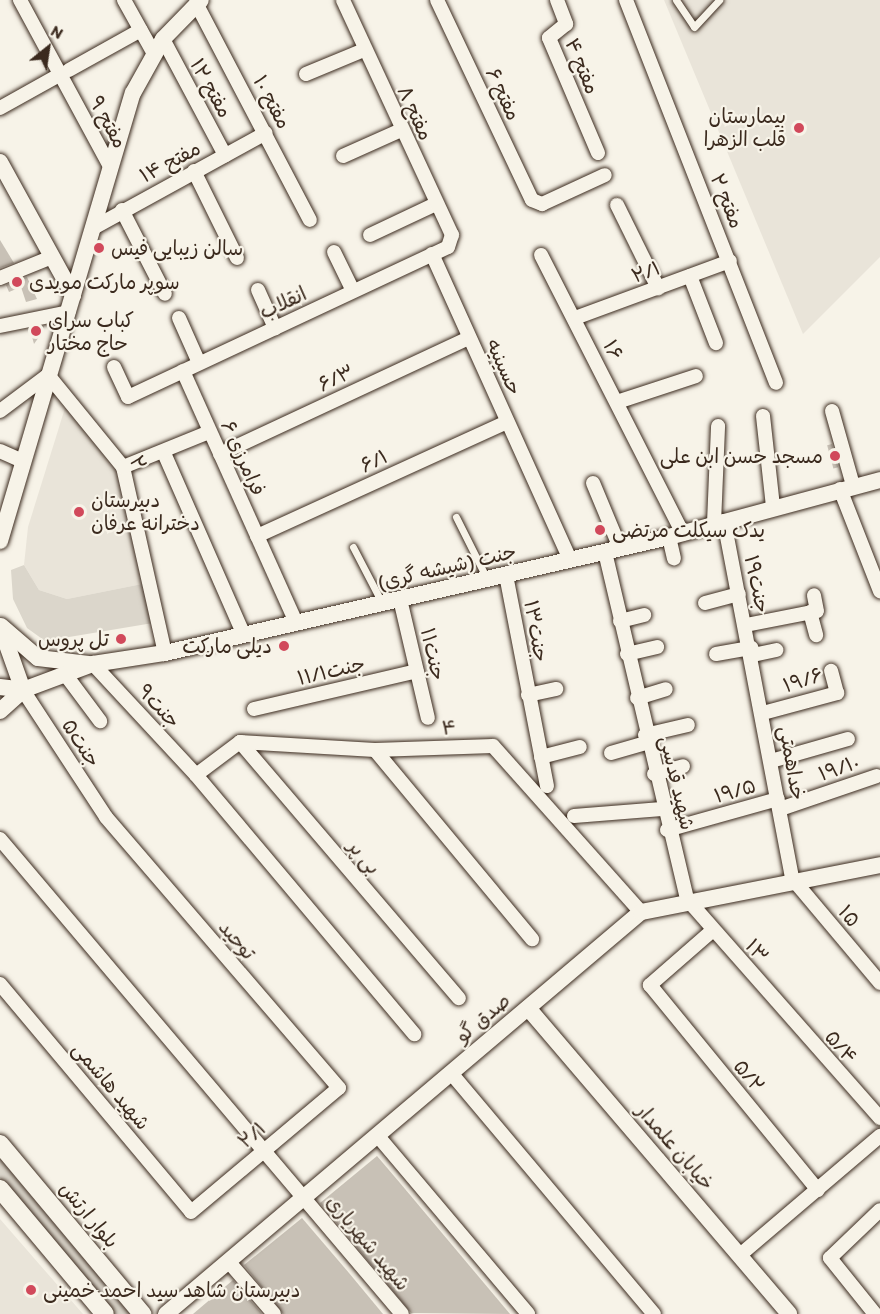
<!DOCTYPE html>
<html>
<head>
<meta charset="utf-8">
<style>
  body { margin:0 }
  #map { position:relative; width:880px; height:1314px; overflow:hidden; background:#f7f3e8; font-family:Itim,"Playpen Sans Arabic",sans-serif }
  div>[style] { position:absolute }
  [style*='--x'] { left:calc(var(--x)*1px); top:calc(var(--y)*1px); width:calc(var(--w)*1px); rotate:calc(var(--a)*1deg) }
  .built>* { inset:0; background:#e9e4d9 }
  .green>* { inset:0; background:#dbd6cb; transform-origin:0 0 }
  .building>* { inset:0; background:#c8c1b6; transform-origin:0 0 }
  .roads { filter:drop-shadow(0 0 2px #3b2a1e) drop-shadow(0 0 2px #3b2a1e) }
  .service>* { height:7px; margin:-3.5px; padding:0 3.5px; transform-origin:3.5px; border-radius:3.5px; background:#f7f3e8 }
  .minor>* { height:14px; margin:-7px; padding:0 7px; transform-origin:7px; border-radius:7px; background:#f7f3e8 }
  .tertiary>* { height:16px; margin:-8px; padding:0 8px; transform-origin:8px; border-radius:8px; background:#f7f3e8 }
  .secondary>* { height:18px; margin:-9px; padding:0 9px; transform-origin:9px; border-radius:9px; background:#f7f3e8 }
  .dots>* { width:16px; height:16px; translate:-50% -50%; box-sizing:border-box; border:3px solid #f7f3e8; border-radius:50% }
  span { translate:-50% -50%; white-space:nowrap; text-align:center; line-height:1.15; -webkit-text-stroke:4.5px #f7f3e8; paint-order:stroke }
  .street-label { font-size:20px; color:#3b2a1e }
  .poi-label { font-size:20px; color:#3b2a1e }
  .right { translate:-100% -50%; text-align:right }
  .left { translate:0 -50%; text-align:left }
  .north { position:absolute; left:18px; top:18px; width:60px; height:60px; -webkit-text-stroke:4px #f7f3e8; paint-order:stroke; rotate:30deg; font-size:16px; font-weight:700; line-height:24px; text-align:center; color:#3b2a1e }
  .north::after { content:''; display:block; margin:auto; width:21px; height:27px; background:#3b2a1e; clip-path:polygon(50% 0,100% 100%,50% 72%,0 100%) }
</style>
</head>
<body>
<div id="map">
  <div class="built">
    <i style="clip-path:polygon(664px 0,880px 0,880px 257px,803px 334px)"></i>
    <i style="clip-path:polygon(70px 407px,115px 465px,142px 584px,67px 599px,39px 590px,24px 565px,28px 527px,65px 408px)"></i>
    <i style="clip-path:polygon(0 1219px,40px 1265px,83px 1314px,0 1314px)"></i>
  </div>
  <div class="green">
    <i style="clip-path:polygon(24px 565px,39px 590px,67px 599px,142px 584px,153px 623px,45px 641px,27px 628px,13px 599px,11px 570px)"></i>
    <i style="left:0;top:1159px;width:204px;height:12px;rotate:50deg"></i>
  </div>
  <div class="building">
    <i style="clip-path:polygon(0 240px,14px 263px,0 268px)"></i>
    <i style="clip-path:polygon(27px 277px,37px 299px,26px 302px,21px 287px,9px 292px,6px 285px)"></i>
    <i style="clip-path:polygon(44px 326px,41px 334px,34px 344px,30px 329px)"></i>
    <i style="left:832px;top:444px;width:24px;height:5px;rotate:75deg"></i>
    <i style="clip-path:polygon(377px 1156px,400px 1183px,510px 1314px,411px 1313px,320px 1203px)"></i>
    <i style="clip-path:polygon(302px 1218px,349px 1273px,383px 1314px,283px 1314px,244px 1265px)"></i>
    <i style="clip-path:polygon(233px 1280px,262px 1314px,193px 1314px)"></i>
  </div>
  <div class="roads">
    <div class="service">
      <i style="--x:676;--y:0;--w:32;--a:56"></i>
      <i style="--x:694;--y:27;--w:37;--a:-47"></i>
      <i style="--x:456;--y:517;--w:69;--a:63.4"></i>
      <i style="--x:353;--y:547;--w:63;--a:62.6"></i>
    </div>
    <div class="minor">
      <i style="--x:20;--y:0;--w:191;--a:61.6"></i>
      <i style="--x:124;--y:0;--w:62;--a:60.9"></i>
      <i style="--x:437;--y:0;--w:221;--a:64.6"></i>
      <i style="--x:532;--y:200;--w:11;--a:22"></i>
      <i style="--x:542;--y:204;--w:69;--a:-24.7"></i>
      <i style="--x:557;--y:0;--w:26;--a:69"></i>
      <i style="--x:566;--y:24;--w:22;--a:141"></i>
      <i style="--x:549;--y:38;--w:125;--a:66.9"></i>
      <i style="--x:626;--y:0;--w:411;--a:68.6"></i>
      <i style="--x:196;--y:3;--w:245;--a:62.3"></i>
      <i style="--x:163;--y:39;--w:132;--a:61.9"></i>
      <i style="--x:69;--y:70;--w:82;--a:-29.1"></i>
      <i style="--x:306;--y:74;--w:63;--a:-22.5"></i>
      <i style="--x:0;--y:108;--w:68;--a:-29.2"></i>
      <i style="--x:343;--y:156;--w:64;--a:-24.1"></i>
      <i style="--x:194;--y:171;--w:97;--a:63.7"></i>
      <i style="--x:617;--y:205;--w:93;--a:63.7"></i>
      <i style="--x:122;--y:210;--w:94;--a:62.9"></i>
      <i style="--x:93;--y:228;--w:197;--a:-28.8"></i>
      <i style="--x:370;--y:235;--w:73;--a:-25.2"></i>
      <i style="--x:334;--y:252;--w:43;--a:64"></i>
      <i style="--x:432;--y:254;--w:336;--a:65.7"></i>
      <i style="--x:541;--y:255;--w:313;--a:63"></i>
      <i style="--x:690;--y:276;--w:72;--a:68.8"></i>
      <i style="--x:0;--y:278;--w:56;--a:-22"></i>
      <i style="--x:258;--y:290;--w:42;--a:65.9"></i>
      <i style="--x:179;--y:318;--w:49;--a:66"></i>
      <i style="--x:575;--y:318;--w:165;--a:-20.2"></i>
      <i style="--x:0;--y:326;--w:70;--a:-11.5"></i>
      <i style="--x:114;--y:367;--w:33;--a:65"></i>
      <i style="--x:128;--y:397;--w:353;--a:-25.1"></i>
      <i style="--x:448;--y:247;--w:13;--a:-72"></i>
      <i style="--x:452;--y:235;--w:259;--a:-114.9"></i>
      <i style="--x:183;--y:371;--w:276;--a:65.8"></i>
      <i style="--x:617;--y:402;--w:83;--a:-18.2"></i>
      <i style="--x:0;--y:411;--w:60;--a:-36.9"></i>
      <i style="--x:48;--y:375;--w:119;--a:50.8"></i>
      <i style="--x:123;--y:467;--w:191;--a:77.3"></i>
      <i style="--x:832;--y:411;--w:77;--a:74.2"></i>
      <i style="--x:763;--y:416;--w:92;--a:83.7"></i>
      <i style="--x:0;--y:451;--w:24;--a:24"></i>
      <i style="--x:164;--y:453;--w:199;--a:66.3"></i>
      <i style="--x:220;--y:454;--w:275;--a:-25"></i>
      <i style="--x:123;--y:467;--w:93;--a:-22.1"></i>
      <i style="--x:593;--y:483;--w:70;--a:67.4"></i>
      <i style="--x:840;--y:489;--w:110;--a:68.6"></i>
      <i style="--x:724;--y:521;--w:363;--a:79.2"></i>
      <i style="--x:792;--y:878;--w:137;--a:50"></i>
      <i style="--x:714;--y:523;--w:97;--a:-87.6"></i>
      <i style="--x:257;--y:536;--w:275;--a:-24.5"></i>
      <i style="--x:669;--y:537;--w:22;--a:77"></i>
      <i style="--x:605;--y:552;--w:357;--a:76.7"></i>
      <i style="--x:687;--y:899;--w:292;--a:48.6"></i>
      <i style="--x:506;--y:575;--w:215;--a:79"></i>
      <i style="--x:400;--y:599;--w:122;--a:76.8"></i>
      <i style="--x:705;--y:603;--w:35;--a:-15"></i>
      <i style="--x:810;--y:612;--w:24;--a:75"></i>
      <i style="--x:620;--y:621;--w:25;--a:-14"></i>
      <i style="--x:746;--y:625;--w:72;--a:-11.2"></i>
      <i style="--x:817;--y:611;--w:16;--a:-101"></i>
      <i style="--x:627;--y:654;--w:31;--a:-13"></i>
      <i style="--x:716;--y:654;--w:36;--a:-10"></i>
      <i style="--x:753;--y:655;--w:24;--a:-12"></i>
      <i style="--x:93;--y:664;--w:151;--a:47.1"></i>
      <i style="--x:196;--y:775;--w:339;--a:49.9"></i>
      <i style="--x:65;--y:674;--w:59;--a:53.3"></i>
      <i style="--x:528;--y:695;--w:29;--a:-12"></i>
      <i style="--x:637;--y:698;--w:30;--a:-17"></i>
      <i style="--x:254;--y:709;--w:167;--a:-13.1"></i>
      <i style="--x:763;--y:713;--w:77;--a:-15.1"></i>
      <i style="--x:837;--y:693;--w:23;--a:-105"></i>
      <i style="--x:645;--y:735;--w:44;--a:-13.1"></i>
      <i style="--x:240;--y:742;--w:337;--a:49.5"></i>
      <i style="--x:375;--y:750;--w:246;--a:50.3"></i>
      <i style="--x:611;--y:753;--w:37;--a:-16"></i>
      <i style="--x:541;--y:757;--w:40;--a:-14.4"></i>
      <i style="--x:771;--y:761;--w:80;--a:-15.9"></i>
      <i style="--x:654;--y:774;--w:30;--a:-15"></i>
      <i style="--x:196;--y:775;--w:55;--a:-36.9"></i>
      <i style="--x:240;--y:742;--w:135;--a:3.4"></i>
      <i style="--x:375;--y:750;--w:118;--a:-1.9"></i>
      <i style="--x:493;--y:746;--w:222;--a:48.3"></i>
      <i style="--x:780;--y:809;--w:102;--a:-18.8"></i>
      <i style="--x:574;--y:816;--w:88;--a:-4.5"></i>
      <i style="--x:667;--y:830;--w:115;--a:-15.6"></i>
      <i style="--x:0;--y:839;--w:622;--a:49.76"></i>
      <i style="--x:713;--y:930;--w:84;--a:138.9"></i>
      <i style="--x:650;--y:985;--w:265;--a:50.7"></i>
      <i style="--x:0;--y:984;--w:297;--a:50"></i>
      <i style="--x:191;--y:1212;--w:193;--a:-40"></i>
      <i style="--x:339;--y:1088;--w:357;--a:-130.7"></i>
      <i style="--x:106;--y:817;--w:152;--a:-123.2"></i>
      <i style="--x:451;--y:1073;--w:315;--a:49.9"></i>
      <i style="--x:377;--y:1135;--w:234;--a:49.8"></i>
      <i style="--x:740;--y:1255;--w:184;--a:-40.4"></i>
      <i style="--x:228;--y:1261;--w:70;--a:49"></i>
      <i style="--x:875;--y:1314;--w:72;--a:-128.8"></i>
      <i style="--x:830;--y:1258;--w:69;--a:-43.8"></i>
    </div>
    <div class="tertiary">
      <i style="--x:0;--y:162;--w:152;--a:61.2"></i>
      <i style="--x:0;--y:541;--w:467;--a:-73.5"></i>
      <i style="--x:133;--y:93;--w:62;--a:-60.9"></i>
      <i style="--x:163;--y:39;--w:54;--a:-45.7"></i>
      <i style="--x:1;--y:626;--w:49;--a:40.9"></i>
      <i style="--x:38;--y:658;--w:51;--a:6.7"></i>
      <i style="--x:2;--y:631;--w:63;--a:70.4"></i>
      <i style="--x:0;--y:687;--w:23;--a:7"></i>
      <i style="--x:23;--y:690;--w:75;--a:-20.4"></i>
      <i style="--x:93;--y:664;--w:73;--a:-8.7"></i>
      <i style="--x:165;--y:653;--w:517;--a:-12.96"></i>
      <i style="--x:669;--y:537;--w:219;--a:-15.1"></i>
      <i style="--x:0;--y:711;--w:31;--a:-42"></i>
      <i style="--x:528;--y:1008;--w:402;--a:49.5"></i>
      <i style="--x:166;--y:1314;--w:622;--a:-40.24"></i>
      <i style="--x:641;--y:912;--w:244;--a:-11.1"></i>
    </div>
    <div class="secondary">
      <i style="--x:0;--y:1144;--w:222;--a:50.1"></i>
      <i style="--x:0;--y:1189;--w:163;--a:50"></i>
    </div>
  </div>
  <div class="dots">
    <i style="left:799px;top:128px;background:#d1495b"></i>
    <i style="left:99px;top:248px;background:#d1495b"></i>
    <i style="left:17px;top:282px;background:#d1495b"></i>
    <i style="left:36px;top:331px;background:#d1495b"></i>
    <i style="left:835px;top:456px;background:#d1495b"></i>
    <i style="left:79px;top:512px;background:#d1495b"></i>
    <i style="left:600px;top:530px;background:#d1495b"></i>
    <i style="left:121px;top:639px;background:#d1495b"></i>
    <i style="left:284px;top:646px;background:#d1495b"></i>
    <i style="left:31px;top:1290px;background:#d1495b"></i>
  </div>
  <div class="street-label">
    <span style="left:582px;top:66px;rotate:67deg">مفتح ۴</span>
    <span style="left:211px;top:88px;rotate:61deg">مفتح ۱۲</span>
    <span style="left:503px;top:94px;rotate:65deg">مفتح ۶</span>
    <span style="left:272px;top:102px;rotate:62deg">مفتح ۱۰</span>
    <span style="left:415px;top:113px;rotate:65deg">مفتح ۸</span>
    <span style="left:108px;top:122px;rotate:61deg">مفتح ۹</span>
    <span style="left:170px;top:162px;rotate:-28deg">مفتح ۱۴</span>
    <span style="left:727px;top:201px;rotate:68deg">مفتح ۲</span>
    <span style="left:646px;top:272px;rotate:-20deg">۲/۱</span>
    <span style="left:283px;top:303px;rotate:-25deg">انقلاب</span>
    <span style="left:613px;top:350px;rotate:63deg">۱۶</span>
    <span style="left:504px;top:367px;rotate:66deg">حسینیه</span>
    <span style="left:336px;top:378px;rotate:-25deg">۶/۳</span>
    <span style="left:243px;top:458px;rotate:66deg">فرامرزی ۶</span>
    <span style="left:374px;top:461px;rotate:-25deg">۶/۱</span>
    <span style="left:138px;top:463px;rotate:65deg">۲</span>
    <span style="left:447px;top:567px;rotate:-13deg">جنت (شیشه گری)</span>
    <span style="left:757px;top:584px;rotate:78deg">جنت۱۹</span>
    <span style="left:536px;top:631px;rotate:80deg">جنت۱۳</span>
    <span style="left:433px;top:654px;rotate:77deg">جنت۱۱</span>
    <span style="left:331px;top:671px;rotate:-13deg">جنت۱۱/۱</span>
    <span style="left:803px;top:680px;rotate:-18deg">۱۹/۶</span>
    <span style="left:159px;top:706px;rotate:47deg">جنت۹</span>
    <span style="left:449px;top:728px;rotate:-2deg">۴</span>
    <span style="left:81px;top:743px;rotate:57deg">جنت۵</span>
    <span style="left:792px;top:763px;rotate:80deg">خداهمتی</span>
    <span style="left:839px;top:768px;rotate:-19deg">۱۹/۱۰</span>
    <span style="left:677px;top:783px;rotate:77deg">شهید قدسی</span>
    <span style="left:735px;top:791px;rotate:-16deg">۱۹/۵</span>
    <span style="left:364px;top:857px;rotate:50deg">بی پر</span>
    <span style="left:849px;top:916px;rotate:50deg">۱۵</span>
    <span style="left:237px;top:940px;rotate:49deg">توحید</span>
    <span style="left:757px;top:951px;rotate:49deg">۱۳</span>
    <span style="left:483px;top:1018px;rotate:-40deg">صدق گو</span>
    <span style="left:841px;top:1047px;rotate:48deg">۵/۴</span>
    <span style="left:749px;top:1076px;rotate:50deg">۵/۲</span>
    <span style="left:111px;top:1086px;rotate:50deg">شهید هاشمی</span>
    <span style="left:252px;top:1135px;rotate:-40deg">۲/۱</span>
    <span style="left:675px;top:1147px;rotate:49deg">خیابان علمدار</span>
    <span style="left:89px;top:1215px;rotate:50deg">بلوار ارتش</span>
    <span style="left:368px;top:1243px;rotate:50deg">شهید شهریاری</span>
  </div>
  <div class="poi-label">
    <span class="right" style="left:786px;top:128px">بیمارستان<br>قلب الزهرا</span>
    <span class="left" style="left:111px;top:248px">سالن زیبایی فیس</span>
    <span class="left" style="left:29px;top:282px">سوپر مارکت مویدی</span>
    <span class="left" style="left:48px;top:332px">کباب سرای<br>حاج مختار</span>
    <span class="right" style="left:823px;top:456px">مسجد حسن ابن علی</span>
    <span class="left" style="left:91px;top:512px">دبیرستان<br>دخترانه عرفان</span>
    <span class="left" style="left:612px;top:530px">یدک سیکلت مرتضی</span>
    <span class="right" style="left:109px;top:639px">تل پروس</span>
    <span class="right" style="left:272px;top:646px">دیلی مارکت</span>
    <span class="left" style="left:43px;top:1290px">دبیرستان شاهد سید احمد خمینی</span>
  </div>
  <div class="north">N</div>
</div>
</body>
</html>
